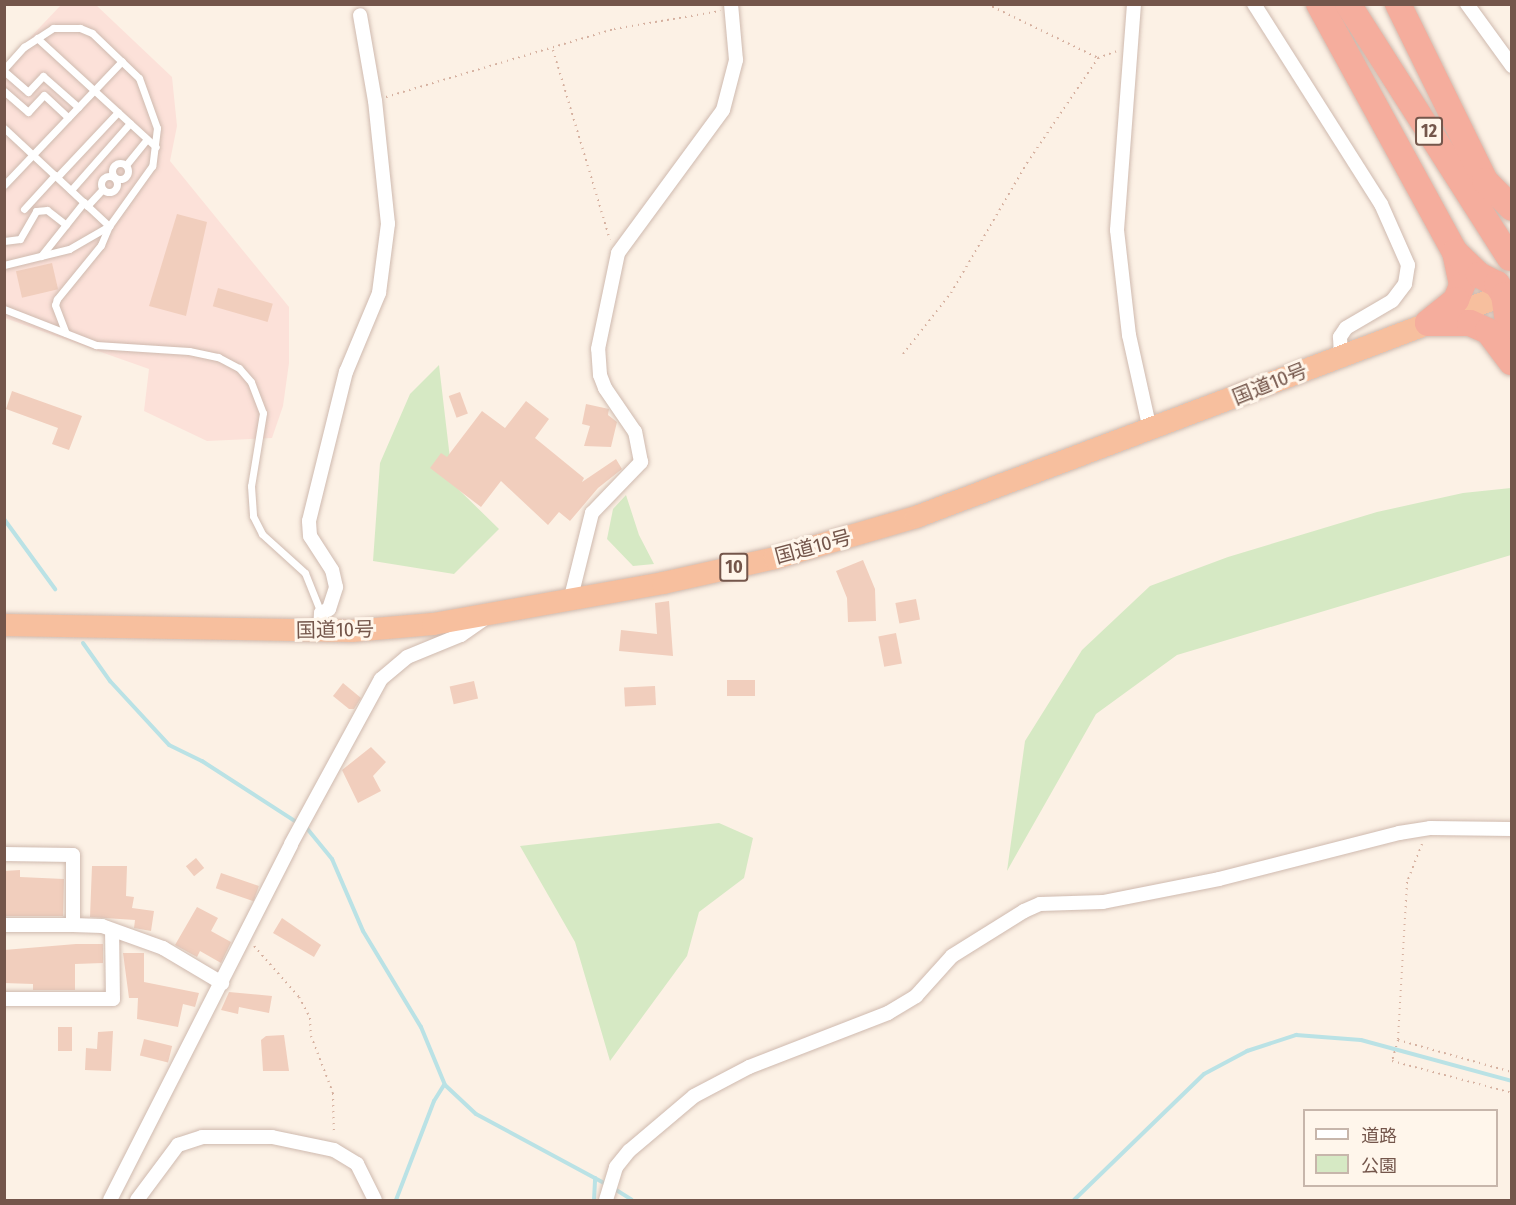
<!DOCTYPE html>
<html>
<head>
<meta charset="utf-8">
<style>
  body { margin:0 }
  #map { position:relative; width:1516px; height:1205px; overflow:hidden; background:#fcf1e5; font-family:"Fira Sans Condensed","Noto Sans JP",sans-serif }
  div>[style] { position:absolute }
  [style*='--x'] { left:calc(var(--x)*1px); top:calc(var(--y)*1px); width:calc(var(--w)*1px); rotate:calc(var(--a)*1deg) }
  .commercial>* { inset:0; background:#fce1d9 }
  .green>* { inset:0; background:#d6e9c4 }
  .stream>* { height:4px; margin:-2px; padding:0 2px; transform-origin:2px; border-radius:2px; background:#bae2e5 }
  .building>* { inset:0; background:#f1cebd; transform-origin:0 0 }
  .path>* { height:2px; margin-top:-1px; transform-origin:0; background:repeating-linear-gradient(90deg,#d6b1a0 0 1.5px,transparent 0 6px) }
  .roads { filter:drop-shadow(0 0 2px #cfbaaf) drop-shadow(0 0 2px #cfbaaf) }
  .service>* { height:7px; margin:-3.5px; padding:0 3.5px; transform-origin:3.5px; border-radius:3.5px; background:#fff }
  .service>.ring { margin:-3.5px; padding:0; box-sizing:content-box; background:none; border:7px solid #fff; border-radius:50% }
  .minor>* { height:14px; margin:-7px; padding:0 7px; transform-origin:7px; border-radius:7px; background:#fff }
  .trunk>* { height:22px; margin:-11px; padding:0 11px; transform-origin:11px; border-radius:11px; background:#f7bf9e }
  .motorway>* { height:26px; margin:-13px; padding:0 13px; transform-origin:13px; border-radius:13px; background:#f5ad9d }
  span { translate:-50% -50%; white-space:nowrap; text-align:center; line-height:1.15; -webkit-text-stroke:6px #fff6eb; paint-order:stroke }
  .shield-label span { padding:2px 4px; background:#fff6eb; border:2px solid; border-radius:4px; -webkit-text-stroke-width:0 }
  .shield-label { font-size:18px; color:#74564b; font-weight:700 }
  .street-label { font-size:20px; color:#74564b }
  .frame { position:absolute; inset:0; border:6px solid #74564b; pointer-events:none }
  .legend { position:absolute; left:1303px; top:1109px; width:195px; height:78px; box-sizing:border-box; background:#fff6eb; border:2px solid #c7b6ab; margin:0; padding:8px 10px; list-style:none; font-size:18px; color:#74564b }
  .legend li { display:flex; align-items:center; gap:12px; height:30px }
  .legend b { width:30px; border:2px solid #c7b6ab }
</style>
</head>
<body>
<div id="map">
  <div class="commercial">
    <i style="clip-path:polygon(61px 5px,96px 5px,172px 77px,177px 126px,170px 161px,289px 307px,289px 363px,283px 406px,272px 438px,207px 441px,144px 411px,149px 369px,5px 318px,5px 64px)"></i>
  </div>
  <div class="green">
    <i style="clip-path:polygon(439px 365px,453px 484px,499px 529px,454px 574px,373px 561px,380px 463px,410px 394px)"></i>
    <i style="clip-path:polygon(1511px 488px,1511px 555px,1177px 655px,1096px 714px,1007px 871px,1025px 741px,1082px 650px,1150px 586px,1228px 557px,1377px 512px,1463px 493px)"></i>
    <i style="clip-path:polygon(626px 495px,639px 535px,654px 564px,633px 566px,607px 539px,613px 509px)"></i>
    <i style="clip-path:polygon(719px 823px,753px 838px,744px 878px,699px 912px,687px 956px,610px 1061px,575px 942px,520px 846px)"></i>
  </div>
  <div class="stream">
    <i style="--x:4;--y:519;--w:87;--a:53.9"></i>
    <i style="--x:83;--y:643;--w:47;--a:54.6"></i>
    <i style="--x:110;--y:681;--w:87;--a:47.3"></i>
    <i style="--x:169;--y:745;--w:37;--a:26"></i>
    <i style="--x:202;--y:761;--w:114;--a:32.9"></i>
    <i style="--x:305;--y:826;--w:43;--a:50.7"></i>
    <i style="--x:332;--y:859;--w:78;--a:66.7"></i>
    <i style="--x:363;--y:931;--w:112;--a:58.9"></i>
    <i style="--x:421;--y:1027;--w:63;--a:67.5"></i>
    <i style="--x:445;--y:1085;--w:42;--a:43.1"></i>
    <i style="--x:476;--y:1114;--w:148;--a:28.3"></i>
    <i style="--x:613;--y:1188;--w:22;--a:32"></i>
    <i style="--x:396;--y:1200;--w:106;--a:-69"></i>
    <i style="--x:434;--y:1101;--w:19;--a:-58"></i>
    <i style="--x:594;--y:1200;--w:22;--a:-87"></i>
    <i style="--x:1074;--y:1200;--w:181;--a:-44.1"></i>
    <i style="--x:1204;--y:1074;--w:49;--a:-28.1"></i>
    <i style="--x:1247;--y:1051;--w:52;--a:-18.1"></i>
    <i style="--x:1296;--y:1035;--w:65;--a:4.4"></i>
    <i style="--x:1361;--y:1040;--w:156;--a:15.2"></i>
  </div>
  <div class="building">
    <i style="clip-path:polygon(177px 214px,207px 222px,186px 316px,149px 306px)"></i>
    <i style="left:52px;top:263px;width:27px;height:37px;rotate:77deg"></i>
    <i style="left:218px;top:288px;width:57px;height:19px;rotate:16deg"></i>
    <i style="clip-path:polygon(12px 391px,82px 416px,69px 450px,52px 444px,58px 428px,6px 409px)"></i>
    <i style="left:460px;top:392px;width:23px;height:12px;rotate:70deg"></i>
    <i style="clip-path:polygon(526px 401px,549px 419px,535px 438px,584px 478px,582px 482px,616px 459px,622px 469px,598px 488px,570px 521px,559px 512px,548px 525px,501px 481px,481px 507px,430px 468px,441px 453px,447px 457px,482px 411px,505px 428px)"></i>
    <i style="clip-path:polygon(586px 404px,609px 409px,608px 415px,617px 422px,611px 447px,584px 446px,590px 426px,582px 424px)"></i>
    <i style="clip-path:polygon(863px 560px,875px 589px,876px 621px,848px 622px,847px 598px,836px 571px)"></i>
    <i style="left:916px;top:599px;width:21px;height:21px;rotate:79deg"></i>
    <i style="clip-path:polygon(669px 601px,673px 656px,619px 651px,621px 630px,657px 634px,655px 603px)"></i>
    <i style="left:896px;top:633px;width:31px;height:18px;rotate:79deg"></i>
    <i style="left:727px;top:680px;width:28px;height:16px"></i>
    <i style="left:474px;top:681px;width:18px;height:25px;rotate:77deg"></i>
    <i style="clip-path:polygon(343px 683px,361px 698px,354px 709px,349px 709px,333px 696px)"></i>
    <i style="left:655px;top:686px;width:19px;height:31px;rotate:87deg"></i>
    <i style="clip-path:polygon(371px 747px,386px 762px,373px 776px,381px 791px,358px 803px,342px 770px)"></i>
    <i style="left:196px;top:858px;width:13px;height:13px;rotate:51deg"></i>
    <i style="clip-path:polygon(92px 866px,127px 866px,126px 896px,134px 897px,132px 908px,154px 911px,151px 931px,134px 928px,135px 920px,90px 917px)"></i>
    <i style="clip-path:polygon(20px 870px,20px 877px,64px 879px,63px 916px,6px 916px,4px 871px)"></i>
    <i style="left:221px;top:873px;width:40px;height:16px;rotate:19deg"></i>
    <i style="clip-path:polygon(197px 907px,218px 918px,211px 931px,231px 942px,221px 963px,200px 951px,197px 957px,175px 945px)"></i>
    <i style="clip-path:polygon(282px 918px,321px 945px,314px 957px,273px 933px)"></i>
    <i style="clip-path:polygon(76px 944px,103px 944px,103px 963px,75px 964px,75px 990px,33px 990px,33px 984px,4px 983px,4px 950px)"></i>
    <i style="clip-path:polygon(123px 953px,144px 953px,144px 982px,199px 993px,195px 1007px,183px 1004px,178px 1027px,137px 1019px,138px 998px,129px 998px)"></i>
    <i style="clip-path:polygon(229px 992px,272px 996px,269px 1013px,239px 1007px,238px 1014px,221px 1010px)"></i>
    <i style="left:58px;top:1027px;width:14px;height:24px"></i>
    <i style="clip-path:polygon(113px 1031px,111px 1071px,85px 1070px,86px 1048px,97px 1049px,98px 1032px)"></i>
    <i style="clip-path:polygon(284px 1035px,289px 1071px,263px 1071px,261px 1040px,266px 1036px)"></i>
    <i style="left:144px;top:1039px;width:29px;height:17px;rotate:14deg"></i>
  </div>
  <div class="path">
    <i style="--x:987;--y:4;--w:123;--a:25.9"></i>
    <i style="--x:553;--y:50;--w:198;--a:73.3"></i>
    <i style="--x:386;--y:97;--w:238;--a:-16.6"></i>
    <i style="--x:614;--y:29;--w:108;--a:-9.6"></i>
    <i style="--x:903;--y:354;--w:78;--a:-51.8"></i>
    <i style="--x:951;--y:293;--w:151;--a:-59.7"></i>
    <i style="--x:1027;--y:163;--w:127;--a:-55.9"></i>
    <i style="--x:1098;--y:58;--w:20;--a:-20"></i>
    <i style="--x:1422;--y:844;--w:41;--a:111.5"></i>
    <i style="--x:1407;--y:882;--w:158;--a:93.3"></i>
    <i style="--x:1398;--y:1040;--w:22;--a:106"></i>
    <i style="--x:1392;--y:1061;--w:124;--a:14.9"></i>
    <i style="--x:254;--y:946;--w:68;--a:48.6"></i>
    <i style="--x:299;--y:997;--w:24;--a:62"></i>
    <i style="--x:310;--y:1018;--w:18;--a:87"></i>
    <i style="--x:311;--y:1036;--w:61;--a:68.9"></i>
    <i style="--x:333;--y:1093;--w:42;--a:88.6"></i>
    <i style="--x:1398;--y:1040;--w:118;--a:15.7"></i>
  </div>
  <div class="roads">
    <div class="service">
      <i style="--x:37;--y:38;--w:161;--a:42.5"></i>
      <i style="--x:4;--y:69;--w:30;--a:-48"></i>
      <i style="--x:24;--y:47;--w:35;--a:-33"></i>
      <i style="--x:53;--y:28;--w:27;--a:0"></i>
      <i style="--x:80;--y:28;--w:13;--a:23"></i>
      <i style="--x:92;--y:33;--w:65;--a:43.8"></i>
      <i style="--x:139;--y:78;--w:53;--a:70.2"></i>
      <i style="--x:157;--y:128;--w:38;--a:97"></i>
      <i style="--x:152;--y:166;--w:74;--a:125.6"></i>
      <i style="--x:109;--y:226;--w:46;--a:150.1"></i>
      <i style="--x:69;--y:249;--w:67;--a:166.2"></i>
      <i style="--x:4;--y:71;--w:32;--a:41"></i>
      <i style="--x:28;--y:92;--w:22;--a:-47"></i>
      <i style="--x:43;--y:76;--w:47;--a:41.5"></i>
      <i style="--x:4;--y:91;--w:32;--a:41"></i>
      <i style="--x:28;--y:112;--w:23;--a:-47"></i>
      <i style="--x:44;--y:95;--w:33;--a:43"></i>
      <i style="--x:4;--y:128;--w:144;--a:43"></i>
      <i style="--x:109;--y:226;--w:21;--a:113"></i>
      <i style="--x:101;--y:245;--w:70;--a:129.2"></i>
      <i style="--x:57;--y:299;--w:6;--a:108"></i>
      <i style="--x:55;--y:305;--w:30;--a:69"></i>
      <i class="ring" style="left:112px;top:163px;width:9px;height:9px"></i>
      <i style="--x:126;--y:165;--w:33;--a:-51"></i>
      <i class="ring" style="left:101px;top:176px;width:9px;height:9px"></i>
      <i style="--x:57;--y:177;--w:89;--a:-46.8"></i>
      <i style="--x:4;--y:185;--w:171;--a:-46.4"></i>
      <i style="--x:71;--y:190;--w:89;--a:-48.6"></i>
      <i style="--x:87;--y:206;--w:23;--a:-47"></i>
      <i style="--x:24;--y:209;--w:46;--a:-47.6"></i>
      <i style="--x:4;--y:241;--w:16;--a:-7"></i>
      <i style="--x:20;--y:239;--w:32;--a:-60"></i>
      <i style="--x:36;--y:211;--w:11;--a:-5"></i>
      <i style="--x:47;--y:210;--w:24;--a:38"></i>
      <i style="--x:41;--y:256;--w:69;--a:-51.5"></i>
      <i style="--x:4;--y:309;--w:99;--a:21.4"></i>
      <i style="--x:96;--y:345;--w:93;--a:3.7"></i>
      <i style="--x:189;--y:351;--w:30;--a:12"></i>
      <i style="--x:218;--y:357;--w:24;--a:28"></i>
      <i style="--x:239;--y:368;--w:18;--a:49"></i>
      <i style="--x:251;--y:382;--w:33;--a:69"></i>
      <i style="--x:263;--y:413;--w:74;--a:99.3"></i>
      <i style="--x:251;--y:486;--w:30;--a:86"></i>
      <i style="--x:253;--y:516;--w:20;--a:63"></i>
      <i style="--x:262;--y:534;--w:58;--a:42.2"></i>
      <i style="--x:305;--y:573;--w:43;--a:68.2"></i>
    </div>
    <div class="minor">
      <i style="--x:1134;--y:4;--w:227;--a:94.3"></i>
      <i style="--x:1117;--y:230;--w:106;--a:83.5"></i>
      <i style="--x:1129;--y:335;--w:97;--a:77.5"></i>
      <i style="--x:1254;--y:4;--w:237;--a:57.6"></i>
      <i style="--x:1381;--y:204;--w:67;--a:66.1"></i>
      <i style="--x:1408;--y:265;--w:19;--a:99"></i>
      <i style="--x:1405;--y:284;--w:21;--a:127"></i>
      <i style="--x:1392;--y:301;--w:53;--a:149.6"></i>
      <i style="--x:1346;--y:328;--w:11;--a:124"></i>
      <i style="--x:1340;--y:337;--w:19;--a:87"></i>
      <i style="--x:1467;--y:4;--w:77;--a:54"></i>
      <i style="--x:570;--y:601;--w:91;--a:-76"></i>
      <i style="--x:592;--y:513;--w:71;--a:-46.1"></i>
      <i style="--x:641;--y:462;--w:31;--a:-101"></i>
      <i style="--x:635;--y:432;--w:53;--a:-124.3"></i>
      <i style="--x:605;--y:388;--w:14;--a:-111"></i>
      <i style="--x:600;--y:375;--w:26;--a:-94"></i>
      <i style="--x:598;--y:349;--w:98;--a:-78.2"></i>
      <i style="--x:618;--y:253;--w:177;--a:-53.7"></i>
      <i style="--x:723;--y:110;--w:52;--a:-75.4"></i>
      <i style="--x:736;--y:60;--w:56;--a:-95.1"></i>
      <i style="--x:320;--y:632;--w:19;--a:-87"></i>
      <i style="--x:321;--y:613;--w:9;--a:-27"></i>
      <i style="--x:329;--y:609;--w:23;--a:-72"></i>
      <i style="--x:336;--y:587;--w:17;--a:-103"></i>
      <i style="--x:332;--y:570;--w:40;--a:-122.9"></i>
      <i style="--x:310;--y:536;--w:15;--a:-94"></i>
      <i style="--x:309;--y:521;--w:154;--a:-76.1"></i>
      <i style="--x:346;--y:372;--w:86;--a:-67.3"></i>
      <i style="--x:379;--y:293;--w:70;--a:-82.6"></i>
      <i style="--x:388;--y:224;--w:124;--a:-96"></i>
      <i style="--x:375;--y:101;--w:87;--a:-99.9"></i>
      <i style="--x:4;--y:854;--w:69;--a:0.8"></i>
      <i style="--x:73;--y:855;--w:70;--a:90"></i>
      <i style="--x:73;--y:925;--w:29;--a:2"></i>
      <i style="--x:102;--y:926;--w:65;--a:19.8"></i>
      <i style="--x:163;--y:948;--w:69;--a:30.7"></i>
      <i style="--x:4;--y:925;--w:69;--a:0"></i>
      <i style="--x:4;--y:999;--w:109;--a:0"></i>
      <i style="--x:113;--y:999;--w:68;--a:-90.8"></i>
      <i style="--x:110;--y:1200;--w:399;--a:-63"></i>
      <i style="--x:291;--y:844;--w:188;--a:-61.4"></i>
      <i style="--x:381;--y:679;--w:34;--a:-40"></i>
      <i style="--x:407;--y:657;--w:58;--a:-22.2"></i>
      <i style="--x:461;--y:635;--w:28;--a:-35"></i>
      <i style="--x:137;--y:1200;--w:69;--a:-53.3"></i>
      <i style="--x:178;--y:1145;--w:25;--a:-18"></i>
      <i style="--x:202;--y:1137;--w:70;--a:0"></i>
      <i style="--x:272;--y:1137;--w:63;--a:11.8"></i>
      <i style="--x:334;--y:1150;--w:27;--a:31"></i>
      <i style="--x:357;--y:1164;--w:40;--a:63.4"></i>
      <i style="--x:606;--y:1200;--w:34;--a:-73"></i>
      <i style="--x:616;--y:1167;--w:21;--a:-51"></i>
      <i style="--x:629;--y:1151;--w:85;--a:-40.2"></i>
      <i style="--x:694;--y:1096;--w:62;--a:-27.8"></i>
      <i style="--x:749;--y:1067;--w:149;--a:-21.2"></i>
      <i style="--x:888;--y:1013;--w:33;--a:-31"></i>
      <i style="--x:916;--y:996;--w:54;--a:-48"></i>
      <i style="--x:952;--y:956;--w:85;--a:-32"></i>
      <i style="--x:1024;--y:911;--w:17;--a:-24"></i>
      <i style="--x:1040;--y:904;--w:63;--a:-1.8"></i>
      <i style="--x:1103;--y:902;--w:118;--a:-11.2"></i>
      <i style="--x:1219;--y:879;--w:186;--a:-14.3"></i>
      <i style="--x:1399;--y:833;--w:31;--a:-9"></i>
      <i style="--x:1430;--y:828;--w:82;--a:0.7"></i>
    </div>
    <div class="trunk">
      <i style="--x:4;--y:625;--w:348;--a:1"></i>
      <i style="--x:352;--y:631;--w:81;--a:-4.9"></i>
      <i style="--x:433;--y:624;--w:234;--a:-10.1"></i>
      <i style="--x:663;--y:583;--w:115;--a:-12.6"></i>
      <i style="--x:775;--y:558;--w:147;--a:-16.2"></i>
      <i style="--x:916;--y:517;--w:637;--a:-20.68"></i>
    </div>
    <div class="motorway">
      <i style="--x:1319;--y:4;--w:283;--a:61.3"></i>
      <i style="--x:1455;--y:252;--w:34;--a:78"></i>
      <i style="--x:1462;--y:285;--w:16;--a:112"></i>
      <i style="--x:1456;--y:300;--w:36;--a:141"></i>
      <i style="--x:1348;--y:4;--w:301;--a:57.5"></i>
      <i style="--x:1398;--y:4;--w:197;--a:63.8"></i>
      <i style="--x:1485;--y:181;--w:38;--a:45"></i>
      <i style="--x:1455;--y:252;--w:33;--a:44"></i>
      <i style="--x:1479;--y:275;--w:20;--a:27"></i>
      <i style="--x:1497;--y:284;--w:13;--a:58"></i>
      <i style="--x:1504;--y:295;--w:55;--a:81.6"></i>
      <i style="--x:1428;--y:323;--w:42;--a:0"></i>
      <i style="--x:1470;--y:323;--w:20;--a:24"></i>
      <i style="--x:1488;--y:331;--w:39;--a:53"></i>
    </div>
  </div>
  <div class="shield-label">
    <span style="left:1429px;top:131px">12</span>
    <span style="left:734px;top:567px">10</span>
  </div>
  <div class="street-label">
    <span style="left:1270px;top:384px;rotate:-22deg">国道10号</span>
    <span style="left:813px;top:547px;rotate:-15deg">国道10号</span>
    <span style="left:335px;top:630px;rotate:-1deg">国道10号</span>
  </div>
  <div class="frame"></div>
  <ul class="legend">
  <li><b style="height:8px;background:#fff"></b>道路</li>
  <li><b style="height:16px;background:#d6e9c4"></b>公園</li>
  </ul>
</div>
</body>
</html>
